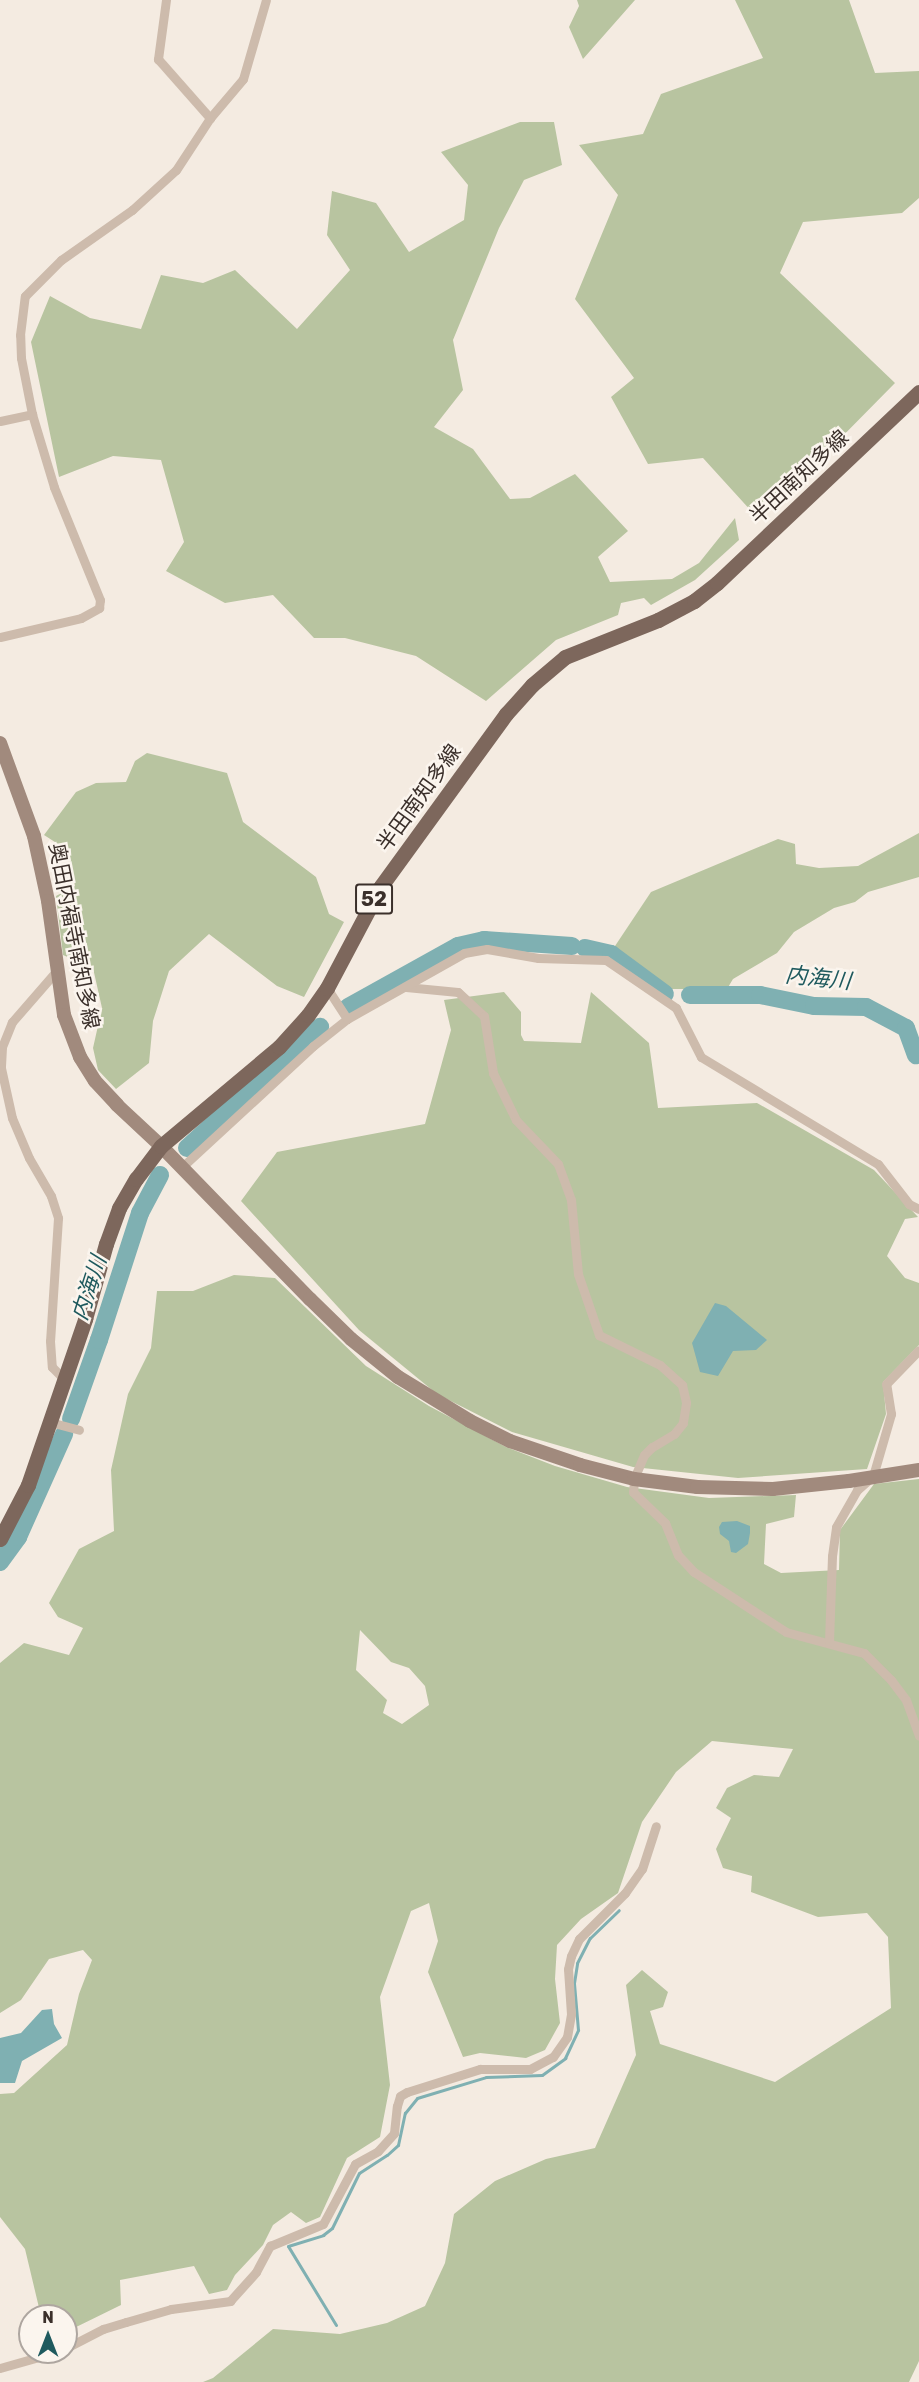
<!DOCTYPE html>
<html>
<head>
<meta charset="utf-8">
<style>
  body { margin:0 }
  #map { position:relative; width:919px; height:2382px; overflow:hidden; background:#f4ebe1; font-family:Rubik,"Noto Sans JP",sans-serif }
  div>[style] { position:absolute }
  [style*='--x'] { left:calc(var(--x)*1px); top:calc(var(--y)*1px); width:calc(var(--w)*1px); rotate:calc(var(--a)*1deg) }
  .green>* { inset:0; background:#b8c4a0 }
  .water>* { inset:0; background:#7fb0b2 }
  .stream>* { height:3px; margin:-1.5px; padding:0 1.5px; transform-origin:1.5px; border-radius:1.5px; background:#7fb0b2 }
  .river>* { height:18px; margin:-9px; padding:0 9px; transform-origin:9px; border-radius:9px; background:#7fb0b2 }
  .street>* { height:9px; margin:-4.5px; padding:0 4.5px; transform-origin:4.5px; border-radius:4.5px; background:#cdbbac }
  .secondary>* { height:14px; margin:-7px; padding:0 7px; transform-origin:7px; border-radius:7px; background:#a18a7d }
  .primary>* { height:15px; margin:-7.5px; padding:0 7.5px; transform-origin:7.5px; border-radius:7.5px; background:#7d675c }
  span { translate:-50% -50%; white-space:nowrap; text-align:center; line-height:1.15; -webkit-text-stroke:5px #fbf5ee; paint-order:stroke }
  .shield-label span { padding:2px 4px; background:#fbf5ee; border:2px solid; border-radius:4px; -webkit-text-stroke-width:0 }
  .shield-label { font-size:20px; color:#3b302b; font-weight:700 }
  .street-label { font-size:21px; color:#3b302b }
  .water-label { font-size:22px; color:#1f5a5e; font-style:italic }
  .north { position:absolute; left:18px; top:2304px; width:60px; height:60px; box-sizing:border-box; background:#fbf5ee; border:2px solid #aea6a0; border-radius:50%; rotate:0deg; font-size:16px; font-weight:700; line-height:24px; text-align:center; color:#3b302b }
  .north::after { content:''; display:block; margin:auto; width:21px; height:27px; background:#1f5a5e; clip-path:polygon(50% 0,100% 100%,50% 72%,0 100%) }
</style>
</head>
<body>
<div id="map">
  <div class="green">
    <i style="clip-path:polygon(577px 0,635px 0,583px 59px,569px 27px,579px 6px)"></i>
    <i style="clip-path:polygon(735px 0,849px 0,875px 73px,919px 71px,919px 198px,902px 213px,803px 222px,780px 273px,895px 383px,823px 456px,753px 513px,703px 458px,648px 464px,611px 397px,634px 378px,575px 299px,618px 195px,579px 145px,643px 134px,661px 94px,763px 58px)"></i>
    <i style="clip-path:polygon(520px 122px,554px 122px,562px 165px,524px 180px,499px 228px,453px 340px,463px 390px,434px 427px,473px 449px,510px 499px,530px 498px,575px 474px,628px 531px,598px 557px,610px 582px,672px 579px,699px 563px,735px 518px,739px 540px,695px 580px,651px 605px,644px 598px,621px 603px,618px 615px,556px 640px,486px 701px,416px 656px,345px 638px,314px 638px,273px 595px,225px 603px,166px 571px,184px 542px,161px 460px,113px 456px,59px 477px,31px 342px,50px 296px,90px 318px,141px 329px,161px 275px,203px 283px,235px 270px,297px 329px,350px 270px,327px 235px,332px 191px,376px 203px,409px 252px,464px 220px,468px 185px,441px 152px)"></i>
    <i style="clip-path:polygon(147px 753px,227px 773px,243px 822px,316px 877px,329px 914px,344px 922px,304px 997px,277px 986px,209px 934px,169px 971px,153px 1021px,149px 1063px,116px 1089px,98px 1070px,93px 1048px,102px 1008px,93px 968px,63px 955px,56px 896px,75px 886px,69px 851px,44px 835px,76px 792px,96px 783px,126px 782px,135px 761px)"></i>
    <i style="clip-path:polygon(919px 833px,919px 877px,868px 892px,855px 902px,834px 908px,794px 932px,777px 953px,733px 979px,727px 989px,667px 989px,613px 949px,651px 892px,778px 839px,795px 844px,796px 864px,819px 868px,858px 866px)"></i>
    <i style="clip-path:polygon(504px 992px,521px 1012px,521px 1035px,524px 1041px,581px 1043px,591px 992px,649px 1043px,658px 1108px,757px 1103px,874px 1170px,918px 1217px,905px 1219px,887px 1256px,905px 1278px,919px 1283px,919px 1345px,883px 1382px,886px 1414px,867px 1469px,738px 1478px,633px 1467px,512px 1432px,437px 1394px,359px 1330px,241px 1201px,277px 1152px,425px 1124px,451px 1030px,444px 1000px)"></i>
    <i style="clip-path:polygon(evenodd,234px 1275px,275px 1278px,366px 1366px,429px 1406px,506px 1447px,555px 1466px,627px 1487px,709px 1498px,796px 1495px,794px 1517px,766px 1524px,764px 1564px,781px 1573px,839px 1570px,840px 1530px,874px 1484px,919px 1479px,919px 2361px,909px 2382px,203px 2382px,213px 2378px,273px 2329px,340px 2334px,387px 2323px,425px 2306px,445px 2263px,454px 2214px,495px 2181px,546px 2159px,595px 2148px,636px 2055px,626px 1985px,642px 1970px,668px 1992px,663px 2007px,650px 2011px,660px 2044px,775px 2082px,891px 2008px,888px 1937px,867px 1913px,818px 1917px,751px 1892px,752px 1876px,723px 1868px,716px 1849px,731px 1818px,716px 1808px,727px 1788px,754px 1775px,779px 1777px,793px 1749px,712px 1741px,676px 1772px,642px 1822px,618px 1893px,581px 1919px,557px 1945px,555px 1979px,560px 2023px,545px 2050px,526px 2058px,480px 2053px,463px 2057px,428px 1972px,438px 1941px,429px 1903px,411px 1911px,380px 1997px,390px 2085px,380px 2137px,347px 2158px,320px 2217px,306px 2223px,291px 2212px,273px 2225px,263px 2245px,235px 2275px,227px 2290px,209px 2294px,194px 2266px,120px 2280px,121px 2305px,66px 2332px,66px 2316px,41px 2316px,25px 2249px,0 2217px,0 2094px,14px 2093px,67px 2045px,79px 1994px,92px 1960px,83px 1950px,49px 1959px,21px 2000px,0 2013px,0 1663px,24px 1643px,69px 1655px,83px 1628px,58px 1617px,49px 1603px,79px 1549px,114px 1531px,111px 1470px,128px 1394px,151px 1348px,157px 1291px,193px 1291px,234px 1275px,360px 1630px,391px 1662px,409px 1668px,425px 1686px,429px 1705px,402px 1724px,383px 1713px,387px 1700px,356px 1670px,360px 1630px)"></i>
  </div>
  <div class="water">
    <i style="clip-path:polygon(715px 1303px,726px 1306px,767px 1340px,756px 1350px,733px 1351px,718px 1376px,700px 1372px,692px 1343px)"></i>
    <i style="clip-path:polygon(737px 1521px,750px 1526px,750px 1533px,748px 1544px,736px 1553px,731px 1552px,729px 1541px,720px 1534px,719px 1527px,722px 1522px)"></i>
    <i style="clip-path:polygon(52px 2009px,54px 2024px,62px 2038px,22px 2061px,15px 2083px,0 2083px,0 2038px,21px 2033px,42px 2010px)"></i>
  </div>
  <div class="stream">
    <i style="--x:336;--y:2325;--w:92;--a:-121.3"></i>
    <i style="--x:288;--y:2246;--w:37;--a:-17"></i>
    <i style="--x:323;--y:2235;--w:11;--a:-38"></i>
    <i style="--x:332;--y:2228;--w:61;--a:-63.9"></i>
    <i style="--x:359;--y:2173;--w:33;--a:-33"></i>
    <i style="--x:387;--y:2155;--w:15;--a:-42"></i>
    <i style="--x:398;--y:2145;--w:33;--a:-78"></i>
    <i style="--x:405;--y:2113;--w:19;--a:-51"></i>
    <i style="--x:417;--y:2098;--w:72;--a:-16.9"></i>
    <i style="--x:486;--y:2077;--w:56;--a:-2"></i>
    <i style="--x:542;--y:2075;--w:29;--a:-36"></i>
    <i style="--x:565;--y:2058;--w:31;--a:-65"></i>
    <i style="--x:578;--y:2030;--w:47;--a:-94.9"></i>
    <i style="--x:574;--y:1983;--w:20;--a:-81"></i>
    <i style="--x:577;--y:1963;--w:28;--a:-63"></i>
    <i style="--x:590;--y:1938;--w:40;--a:-44"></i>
  </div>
  <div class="river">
    <i style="--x:585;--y:948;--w:27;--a:13"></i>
    <i style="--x:611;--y:954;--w:67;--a:36.5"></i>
    <i style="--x:690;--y:995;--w:70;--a:0"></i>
    <i style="--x:760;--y:995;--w:55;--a:11.5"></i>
    <i style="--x:814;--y:1006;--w:52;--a:1.1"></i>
    <i style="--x:866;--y:1007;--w:45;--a:27.7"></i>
    <i style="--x:906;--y:1028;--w:29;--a:70"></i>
    <i style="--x:348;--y:1007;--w:126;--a:-29"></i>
    <i style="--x:458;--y:946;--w:27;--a:-13"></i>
    <i style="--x:484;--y:940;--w:88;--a:3.9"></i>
    <i style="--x:187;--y:1148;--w:180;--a:-42.3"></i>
    <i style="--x:71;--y:1419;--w:84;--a:-70.5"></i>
    <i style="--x:99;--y:1340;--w:133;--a:-72.1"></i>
    <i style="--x:140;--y:1213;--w:43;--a:-62.2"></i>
    <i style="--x:0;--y:1562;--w:31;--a:-54"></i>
    <i style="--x:18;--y:1537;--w:113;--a:-65.9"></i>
  </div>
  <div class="street">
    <i style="--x:166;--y:0;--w:60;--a:97.7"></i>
    <i style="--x:158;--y:59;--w:79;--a:48.6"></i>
    <i style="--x:0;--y:421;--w:33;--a:-12"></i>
    <i style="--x:0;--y:637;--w:83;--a:-13.2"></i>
    <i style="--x:81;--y:618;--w:21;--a:-29"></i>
    <i style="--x:99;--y:608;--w:8;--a:-83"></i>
    <i style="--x:100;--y:600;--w:122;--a:-112.2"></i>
    <i style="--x:54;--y:487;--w:76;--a:-106.8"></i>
    <i style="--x:32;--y:414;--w:57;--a:-101.1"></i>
    <i style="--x:21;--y:358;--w:23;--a:-92"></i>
    <i style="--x:20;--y:335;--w:39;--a:-83"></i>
    <i style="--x:25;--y:296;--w:51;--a:-45"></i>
    <i style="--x:61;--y:260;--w:87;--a:-35.2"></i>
    <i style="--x:132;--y:210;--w:59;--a:-42.3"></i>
    <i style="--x:176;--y:170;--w:62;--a:-56.8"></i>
    <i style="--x:210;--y:118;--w:51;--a:-49.8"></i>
    <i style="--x:243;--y:79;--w:82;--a:-73.8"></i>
    <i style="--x:59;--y:968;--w:72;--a:131"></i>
    <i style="--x:12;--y:1022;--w:27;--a:112"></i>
    <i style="--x:2;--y:1047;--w:21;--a:93"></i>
    <i style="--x:1;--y:1068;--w:51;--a:77.6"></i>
    <i style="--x:12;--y:1118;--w:43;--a:67"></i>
    <i style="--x:29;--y:1158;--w:44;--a:59.9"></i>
    <i style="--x:51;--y:1196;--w:23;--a:72"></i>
    <i style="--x:58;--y:1218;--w:123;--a:93.7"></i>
    <i style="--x:50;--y:1341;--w:26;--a:86"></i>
    <i style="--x:52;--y:1367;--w:17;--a:45"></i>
    <i style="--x:406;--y:987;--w:52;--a:5.5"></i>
    <i style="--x:458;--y:992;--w:35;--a:43"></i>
    <i style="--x:484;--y:1016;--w:58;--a:81"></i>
    <i style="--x:493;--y:1073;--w:52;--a:63.9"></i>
    <i style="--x:516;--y:1120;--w:61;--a:46.3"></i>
    <i style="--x:558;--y:1164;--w:38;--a:70"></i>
    <i style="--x:571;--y:1200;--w:74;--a:84.6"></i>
    <i style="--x:578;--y:1274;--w:65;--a:71"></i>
    <i style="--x:599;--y:1335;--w:68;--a:26.2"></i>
    <i style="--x:660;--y:1365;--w:30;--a:42"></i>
    <i style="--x:682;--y:1385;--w:18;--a:77"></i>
    <i style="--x:686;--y:1403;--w:20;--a:99"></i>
    <i style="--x:683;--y:1423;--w:14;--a:129"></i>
    <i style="--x:674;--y:1434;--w:26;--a:149"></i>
    <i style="--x:652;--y:1447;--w:11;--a:135"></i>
    <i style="--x:644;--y:1455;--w:26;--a:113"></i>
    <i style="--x:634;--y:1479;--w:13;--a:94"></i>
    <i style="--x:633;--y:1492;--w:45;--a:44.1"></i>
    <i style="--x:665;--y:1523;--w:35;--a:68"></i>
    <i style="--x:678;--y:1555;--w:23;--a:47"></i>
    <i style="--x:694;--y:1572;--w:110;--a:33.1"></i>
    <i style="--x:786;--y:1632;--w:81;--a:15.1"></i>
    <i style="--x:864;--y:1653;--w:38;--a:45"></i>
    <i style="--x:891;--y:1680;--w:25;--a:53"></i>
    <i style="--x:906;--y:1700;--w:38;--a:70"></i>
    <i style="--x:327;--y:988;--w:37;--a:57"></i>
    <i style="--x:182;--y:1167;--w:178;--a:-42.7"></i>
    <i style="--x:313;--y:1046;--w:43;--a:-38.5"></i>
    <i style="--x:347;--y:1019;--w:134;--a:-29.4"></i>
    <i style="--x:464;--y:953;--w:23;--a:-10"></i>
    <i style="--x:487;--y:949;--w:52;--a:10"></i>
    <i style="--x:538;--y:958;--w:68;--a:1.7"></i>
    <i style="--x:606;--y:960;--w:85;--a:34.4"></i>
    <i style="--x:676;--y:1008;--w:55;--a:63"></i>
    <i style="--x:701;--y:1057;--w:207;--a:31.2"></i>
    <i style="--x:878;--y:1164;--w:51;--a:52.2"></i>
    <i style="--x:909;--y:1204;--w:11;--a:27"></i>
    <i style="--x:50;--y:1422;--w:30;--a:15"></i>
    <i style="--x:829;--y:1642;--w:86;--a:-88"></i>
    <i style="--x:832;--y:1556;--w:29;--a:-82"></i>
    <i style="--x:836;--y:1527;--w:43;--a:-60.4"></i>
    <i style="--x:857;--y:1490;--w:21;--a:-41"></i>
    <i style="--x:873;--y:1476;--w:65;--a:-73.8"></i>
    <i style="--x:891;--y:1414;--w:30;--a:-99"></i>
    <i style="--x:886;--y:1384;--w:47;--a:-45.9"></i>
    <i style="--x:66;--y:2348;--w:42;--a:-27.2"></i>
    <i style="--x:103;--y:2329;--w:24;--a:-17"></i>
    <i style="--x:126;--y:2322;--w:47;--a:-16.1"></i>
    <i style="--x:171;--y:2309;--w:60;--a:-7.7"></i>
    <i style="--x:230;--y:2301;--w:39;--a:-48"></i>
    <i style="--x:256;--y:2272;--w:30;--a:-62"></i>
    <i style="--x:270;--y:2246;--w:57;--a:-22.5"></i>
    <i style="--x:323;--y:2224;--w:68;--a:-61.9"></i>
    <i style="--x:355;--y:2164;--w:26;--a:-29"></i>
    <i style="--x:378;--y:2151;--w:24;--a:-48"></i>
    <i style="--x:394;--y:2133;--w:27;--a:-84"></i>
    <i style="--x:397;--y:2106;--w:10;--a:-73"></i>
    <i style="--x:400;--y:2096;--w:8;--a:-30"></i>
    <i style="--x:407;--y:2092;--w:77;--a:-17.5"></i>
    <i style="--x:480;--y:2069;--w:50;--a:0"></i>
    <i style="--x:530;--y:2069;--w:26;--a:-28"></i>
    <i style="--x:553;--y:2057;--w:24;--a:-55"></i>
    <i style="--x:567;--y:2037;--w:23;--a:-80"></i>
    <i style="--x:571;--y:2014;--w:45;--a:-93.8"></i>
    <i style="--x:568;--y:1969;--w:13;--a:-77"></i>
    <i style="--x:571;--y:1956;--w:19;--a:-65"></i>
    <i style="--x:579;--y:1939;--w:65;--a:-45"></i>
    <i style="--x:625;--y:1893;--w:29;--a:-55"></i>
    <i style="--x:642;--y:1869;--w:45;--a:-72"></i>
    <i style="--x:0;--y:2368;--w:58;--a:-15.9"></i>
  </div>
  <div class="secondary">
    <i style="--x:0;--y:743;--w:99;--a:69.9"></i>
    <i style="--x:34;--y:836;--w:66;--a:77.8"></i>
    <i style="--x:48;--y:901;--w:115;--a:82"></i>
    <i style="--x:64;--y:1015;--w:45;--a:69.1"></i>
    <i style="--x:80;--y:1057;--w:28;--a:58"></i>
    <i style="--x:95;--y:1081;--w:33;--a:47"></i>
    <i style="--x:117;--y:1105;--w:60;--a:43"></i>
    <i style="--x:161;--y:1146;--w:214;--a:45.8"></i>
    <i style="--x:310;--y:1299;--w:57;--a:44.3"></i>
    <i style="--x:351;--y:1339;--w:60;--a:39"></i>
    <i style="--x:398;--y:1377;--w:84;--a:31.4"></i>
    <i style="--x:470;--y:1421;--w:45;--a:26.6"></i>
    <i style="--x:510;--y:1441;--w:74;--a:18.9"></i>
    <i style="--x:580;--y:1465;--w:56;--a:14.5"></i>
    <i style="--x:634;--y:1479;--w:64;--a:7.2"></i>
    <i style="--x:697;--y:1487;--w:76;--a:1.5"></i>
    <i style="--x:773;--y:1489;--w:76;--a:-6"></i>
    <i style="--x:849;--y:1481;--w:71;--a:-8.9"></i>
  </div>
  <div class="primary">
    <i style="--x:0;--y:1539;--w:61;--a:-62.6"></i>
    <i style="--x:28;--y:1485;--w:176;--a:-71"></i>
    <i style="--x:85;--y:1319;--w:78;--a:-74.4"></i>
    <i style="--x:106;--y:1244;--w:38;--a:-70"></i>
    <i style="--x:119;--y:1208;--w:34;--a:-60"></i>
    <i style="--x:136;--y:1179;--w:41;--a:-52.9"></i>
    <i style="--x:161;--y:1146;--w:154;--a:-40"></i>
    <i style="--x:279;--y:1047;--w:43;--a:-47.8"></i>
    <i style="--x:308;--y:1015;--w:33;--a:-55"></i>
    <i style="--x:327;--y:988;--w:115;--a:-62.1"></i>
    <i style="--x:381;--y:886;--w:213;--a:-54"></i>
    <i style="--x:506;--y:714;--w:39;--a:-48"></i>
    <i style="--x:532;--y:685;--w:43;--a:-40.3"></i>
    <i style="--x:565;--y:657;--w:100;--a:-21.7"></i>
    <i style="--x:658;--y:620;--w:41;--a:-27.8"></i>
    <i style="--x:694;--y:601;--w:29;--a:-38"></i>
    <i style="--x:717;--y:583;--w:278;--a:-43.4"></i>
  </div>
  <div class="shield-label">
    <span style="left:374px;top:899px">52</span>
  </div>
  <div class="street-label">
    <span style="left:799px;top:477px;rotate:-43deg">半田南知多線</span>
    <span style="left:419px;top:798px;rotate:-54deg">半田南知多線</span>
    <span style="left:74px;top:936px;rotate:79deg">奥田内福寺南知多線</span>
  </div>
  <div class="water-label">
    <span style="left:818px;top:978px;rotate:6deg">内海川</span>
    <span style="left:89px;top:1288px;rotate:-72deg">内海川</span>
  </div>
  <div class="north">N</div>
</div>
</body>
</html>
